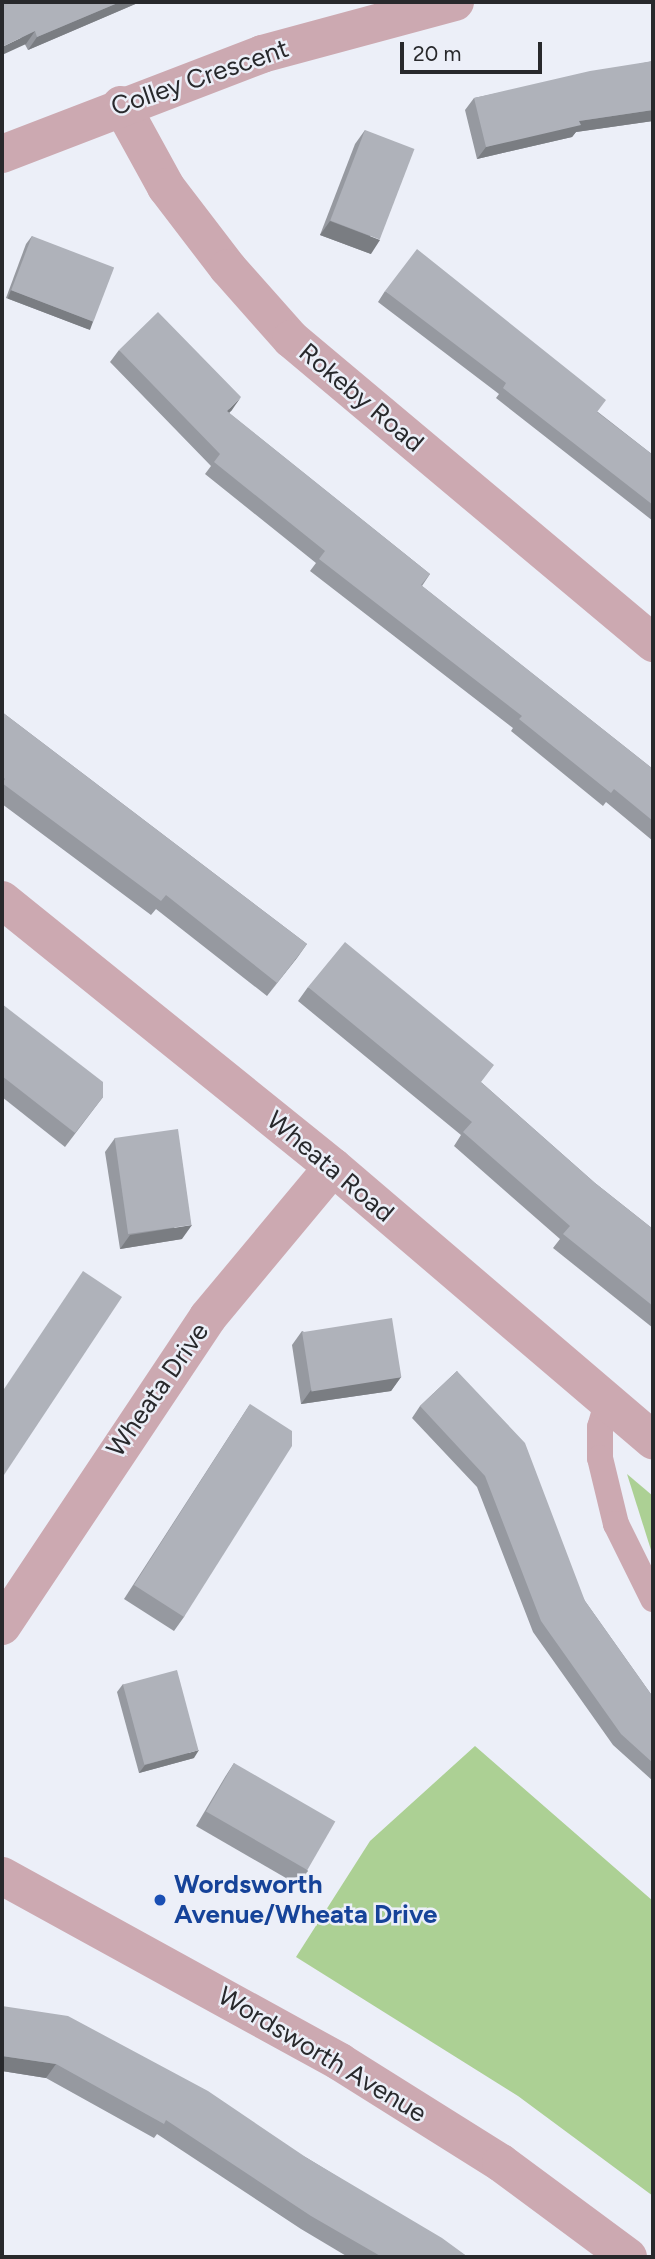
<!DOCTYPE html>
<html>
<head>
<meta charset="utf-8">
<style>
  body { margin:0 }
  #map { position:relative; width:655px; height:2259px; overflow:hidden; background:#eceff8; font-family:Figtree,sans-serif }
  div>[style] { position:absolute }
  [style*='--x'] { left:calc(var(--x)*1px); top:calc(var(--y)*1px); width:calc(var(--w)*1px); rotate:calc(var(--a)*1deg) }
  .green>* { inset:0; background:#acd094 }
  .service>* { height:26px; margin:-13px; padding:0 13px; transform-origin:13px; border-radius:13px; background:#cca9b1 }
  .minor>* { height:38px; margin:-19px; padding:0 19px; transform-origin:19px; border-radius:19px; background:#cca9b1 }
  .tertiary>* { height:38px; margin:-19px; padding:0 19px; transform-origin:19px; border-radius:19px; background:#cca9b1 }
  .wall>* { inset:0; background:#9699a0 }
  .shaded-wall>* { inset:0; background:#7a7d82; transform-origin:0 0 }
  .building>* { inset:0; background:#afb2ba; transform-origin:0 0 }
  .dots>* { width:19px; height:19px; translate:-50% -50%; box-sizing:border-box; border:4px solid #eceff8; border-radius:50% }
  span { translate:-50% -50%; white-space:nowrap; text-align:center; line-height:1.15; -webkit-text-stroke:5px #eceff8; paint-order:stroke }
  .street-label { font-size:26px; color:#28292c }
  .transit-label { font-size:26px; color:#164399; font-weight:700 }
  .left { translate:0 -50%; text-align:left }
  .frame { position:absolute; inset:0; border:4px solid #28292c; pointer-events:none }
  .scale { position:absolute; left:400px; top:42px; width:142px; height:32px; box-sizing:border-box; border:4px solid #28292c; border-top:0; padding-left:9px; font-size:21px; line-height:24px; white-space:nowrap; color:#28292c; -webkit-text-stroke:5px #eceff8; paint-order:stroke }
</style>
</head>
<body>
<div id="map">
  <div class="green">
    <i style="clip-path:polygon(627px 1474px,653px 1496px,653px 1553px,651px 1550px)"></i>
    <i style="clip-path:polygon(475px 1746px,653px 1901px,653px 2196px,518px 2096px,296px 1957px,370px 1841px)"></i>
  </div>
  <div class="service">
    <i style="--x:607;--y:1403;--w:25;--a:106"></i>
    <i style="--x:600;--y:1427;--w:31;--a:90"></i>
    <i style="--x:600;--y:1458;--w:68;--a:76.4"></i>
    <i style="--x:616;--y:1524;--w:84;--a:63.7"></i>
  </div>
  <div class="minor">
    <i style="--x:121;--y:105;--w:94;--a:61.2"></i>
    <i style="--x:166;--y:187;--w:102;--a:52.6"></i>
    <i style="--x:228;--y:268;--w:95;--a:48.4"></i>
    <i style="--x:291;--y:339;--w:473;--a:40"></i>
    <i style="--x:2;--y:154;--w:279;--a:-21"></i>
    <i style="--x:262;--y:54;--w:200;--a:-15.1"></i>
    <i style="--x:2;--y:900;--w:425;--a:38.9"></i>
    <i style="--x:333;--y:1167;--w:421;--a:40.5"></i>
    <i style="--x:2;--y:1626;--w:371;--a:-56.3"></i>
    <i style="--x:208;--y:1317;--w:195;--a:-50.2"></i>
  </div>
  <div class="tertiary">
    <i style="--x:2;--y:1876;--w:386;--a:28.8"></i>
    <i style="--x:340;--y:2062;--w:190;--a:32.1"></i>
    <i style="--x:501;--y:2163;--w:158;--a:36.5"></i>
  </div>
  <div class="wall">
    <i style="clip-path:polygon(2px 2px,140px 2px,28px 50px)"></i>
    <i style="clip-path:polygon(653px 61px,653px 121px,576px 132px,572px 137px,477px 159px,465px 110px,474px 98px)"></i>
    <i style="clip-path:polygon(365px 130px,371px 254px,320px 235px,355px 144px)"></i>
    <i style="clip-path:polygon(32px 236px,93px 321px,88px 329px,6px 298px,26px 244px)"></i>
    <i style="clip-path:polygon(385px 291px,598px 412px,653px 455px,653px 521px,496px 398px,499px 394px,378px 302px)"></i>
    <i style="clip-path:polygon(119px 350px,232px 410px,229px 413px,430px 574px,422px 586px,653px 769px,653px 841px,606px 802px,603px 806px,511px 731px,513px 728px,310px 571px,316px 563px,205px 474px,211px 466px,110px 362px)"></i>
    <i style="clip-path:polygon(2px 712px,307px 944px,267px 996px,156px 909px,151px 915px,2px 804px)"></i>
    <i style="clip-path:polygon(308px 987px,482px 1083px,595px 1183px,653px 1229px,653px 1328px,553px 1248px,560px 1239px,454px 1146px,461px 1135px,298px 1001px)"></i>
    <i style="clip-path:polygon(2px 1004px,103px 1097px,65px 1147px,2px 1097px)"></i>
    <i style="clip-path:polygon(115px 1138px,182px 1239px,120px 1249px,105px 1152px)"></i>
    <i style="clip-path:polygon(302px 1331px,401px 1377px,391px 1391px,301px 1404px,292px 1345px)"></i>
    <i style="clip-path:polygon(457px 1371px,585px 1601px,653px 1697px,653px 1781px,613px 1745px,533px 1632px,477px 1487px,412px 1418px,420px 1406px)"></i>
    <i style="clip-path:polygon(250px 1404px,184px 1617px,174px 1631px,124px 1599px)"></i>
    <i style="clip-path:polygon(123px 1684px,194px 1758px,139px 1773px,117px 1692px)"></i>
    <i style="clip-path:polygon(234px 1763px,308px 1871px,298px 1885px,196px 1826px,225px 1777px)"></i>
    <i style="clip-path:polygon(2px 2006px,307px 2158px,468px 2257px,348px 2257px,301px 2229px,157px 2134px,154px 2138px,46px 2078px,2px 2071px)"></i>
  </div>
  <div class="shaded-wall">
    <i style="clip-path:polygon(120px 2px,140px 2px,28px 50px,37px 37px)"></i>
    <i style="clip-path:polygon(35px 31px,26px 44px,2px 55px,2px 47px)"></i>
    <i style="clip-path:polygon(653px 110px,653px 121px,576px 132px,572px 137px,477px 159px,486px 147px,579px 121px)"></i>
    <i style="clip-path:polygon(330px 221px,380px 240px,371px 254px,320px 235px)"></i>
    <i style="left:11px;top:290px;width:88px;height:9px;rotate:21deg"></i>
    <i style="clip-path:polygon(241px 397px,232px 410px,218px 423px,227px 411px)"></i>
    <i style="clip-path:polygon(307px 944px,297px 958px,267px 996px)"></i>
    <i style="clip-path:polygon(192px 1225px,182px 1239px,120px 1249px,130px 1235px)"></i>
    <i style="clip-path:polygon(401px 1377px,391px 1391px,301px 1404px,311px 1390px)"></i>
    <i style="clip-path:polygon(199px 1750px,194px 1758px,139px 1773px,145px 1765px)"></i>
    <i style="clip-path:polygon(2px 2056px,56px 2064px,46px 2078px,2px 2071px)"></i>
  </div>
  <div class="building">
    <i style="clip-path:polygon(2px 2px,120px 2px,37px 37px,35px 31px,2px 47px)"></i>
    <i style="clip-path:polygon(653px 61px,653px 110px,579px 121px,581px 125px,486px 147px,474px 98px,590px 71px)"></i>
    <i style="left:365px;top:130px;width:53px;height:97px;rotate:21deg"></i>
    <i style="left:32px;top:236px;width:88px;height:58px;rotate:21deg"></i>
    <i style="clip-path:polygon(417px 249px,606px 400px,597px 412px,653px 455px,653px 505px,503px 388px,506px 383px,385px 291px)"></i>
    <i style="clip-path:polygon(158px 312px,241px 397px,227px 411px,430px 574px,421px 585px,653px 769px,653px 821px,614px 789px,611px 793px,519px 719px,522px 716px,319px 559px,325px 551px,214px 462px,220px 454px,119px 350px)"></i>
    <i style="clip-path:polygon(2px 712px,307px 944px,277px 983px,166px 895px,161px 901px,2px 783px,5px 779px,2px 776px)"></i>
    <i style="clip-path:polygon(345px 942px,494px 1065px,481px 1082px,595px 1183px,653px 1229px,653px 1306px,563px 1234px,570px 1226px,463px 1132px,472px 1122px,308px 987px)"></i>
    <i style="clip-path:polygon(2px 1004px,103px 1082px,103px 1097px,75px 1133px,2px 1076px)"></i>
    <i style="left:178px;top:1129px;width:97px;height:64px;rotate:82deg"></i>
    <i style="clip-path:polygon(83px 1271px,122px 1297px,2px 1478px,2px 1392px)"></i>
    <i style="left:392px;top:1318px;width:60px;height:91px;rotate:81deg"></i>
    <i style="clip-path:polygon(457px 1371px,525px 1443px,585px 1601px,653px 1697px,653px 1763px,621px 1734px,541px 1621px,485px 1476px,420px 1406px)"></i>
    <i style="clip-path:polygon(250px 1404px,292px 1431px,292px 1446px,184px 1617px,134px 1585px)"></i>
    <i style="left:177px;top:1670px;width:83px;height:56px;rotate:75deg"></i>
    <i style="left:234px;top:1763px;width:117px;height:56px;rotate:30deg"></i>
    <i style="clip-path:polygon(2px 2006px,68px 2016px,208px 2091px,307px 2158px,442px 2238px,468px 2257px,382px 2257px,311px 2216px,166px 2120px,164px 2124px,56px 2064px,2px 2056px)"></i>
  </div>
  <div class="dots">
    <i style="left:160px;top:1900px;background:#1a4fb4"></i>
  </div>
  <div class="street-label">
    <span style="left:200px;top:78px;rotate:-19deg">Colley Crescent</span>
    <span style="left:361px;top:398px;rotate:40deg">Rokeby Road</span>
    <span style="left:330px;top:1167px;rotate:40deg">Wheata Road</span>
    <span style="left:158px;top:1390px;rotate:-55deg">Wheata Drive</span>
    <span style="left:322px;top:2055px;rotate:31deg">Wordsworth Avenue</span>
  </div>
  <div class="transit-label">
    <span class="left" style="left:174px;top:1900px">Wordsworth<br>Avenue/Wheata Drive</span>
  </div>
  <div class="frame"></div>
  <div class="scale">20 m</div>
</div>
</body>
</html>
